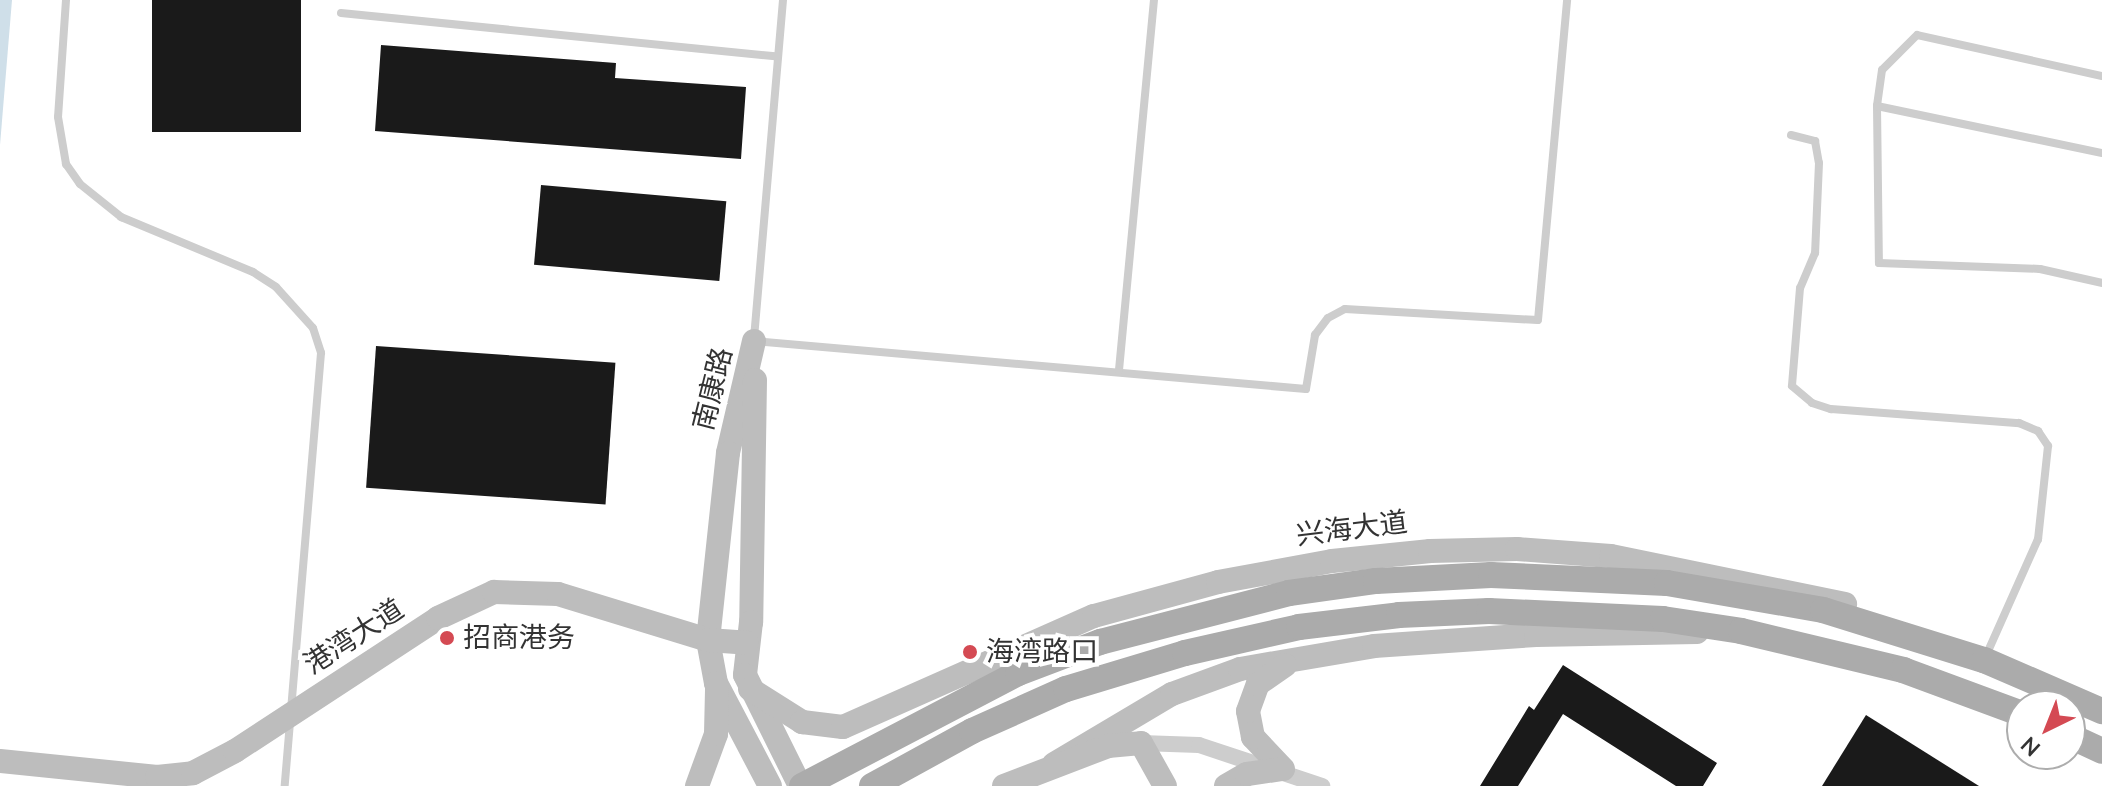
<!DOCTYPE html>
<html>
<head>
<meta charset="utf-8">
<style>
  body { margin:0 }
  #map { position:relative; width:2102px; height:786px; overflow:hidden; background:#fff; font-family:"Nunito Sans","Noto Sans SC",sans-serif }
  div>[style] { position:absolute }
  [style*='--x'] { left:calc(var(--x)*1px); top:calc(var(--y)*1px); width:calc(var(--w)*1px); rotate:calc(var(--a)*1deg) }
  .water>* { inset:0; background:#cfdfe9 }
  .building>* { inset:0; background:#1a1a1a; transform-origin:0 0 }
  .lane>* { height:8px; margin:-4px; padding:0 4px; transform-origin:4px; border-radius:4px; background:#cdcdcd }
  .street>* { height:16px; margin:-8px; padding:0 8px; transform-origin:8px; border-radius:8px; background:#cdcdcd }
  .secondary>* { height:24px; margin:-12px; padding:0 12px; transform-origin:12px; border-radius:12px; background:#bdbdbd }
  .primary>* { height:26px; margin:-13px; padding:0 13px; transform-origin:13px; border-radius:13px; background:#ababab }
  .dots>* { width:22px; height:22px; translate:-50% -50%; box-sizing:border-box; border:4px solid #fff; border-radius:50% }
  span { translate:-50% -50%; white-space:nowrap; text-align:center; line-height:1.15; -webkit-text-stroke:8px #fff; paint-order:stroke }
  .street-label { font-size:28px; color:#333 }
  .poi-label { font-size:28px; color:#333 }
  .left { translate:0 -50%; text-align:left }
  .north { position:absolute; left:2006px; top:690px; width:80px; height:80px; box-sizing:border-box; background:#fff; border:2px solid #adadad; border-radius:50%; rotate:223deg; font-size:22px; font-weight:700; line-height:32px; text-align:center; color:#333 }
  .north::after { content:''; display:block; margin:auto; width:28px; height:36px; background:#d44a53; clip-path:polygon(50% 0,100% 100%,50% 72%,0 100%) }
</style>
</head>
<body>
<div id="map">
  <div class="water">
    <i style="clip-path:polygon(0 0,12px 0,0 145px)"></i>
  </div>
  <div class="building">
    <i style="left:152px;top:0;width:149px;height:132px"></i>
    <i style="clip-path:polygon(381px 45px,616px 63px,615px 78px,746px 87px,741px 159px,375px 131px)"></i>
    <i style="left:541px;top:185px;width:186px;height:80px;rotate:5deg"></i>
    <i style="left:376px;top:346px;width:240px;height:142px;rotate:4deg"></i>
    <i style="clip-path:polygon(1563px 665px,1717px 763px,1703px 786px,1676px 786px,1563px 714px,1518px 786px,1480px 786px,1529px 706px,1534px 710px)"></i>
    <i style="clip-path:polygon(1866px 715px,1979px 786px,1822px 786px)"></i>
  </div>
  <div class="lane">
    <i style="--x:66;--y:0;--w:117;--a:93.9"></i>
    <i style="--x:58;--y:117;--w:48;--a:80.3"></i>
    <i style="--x:66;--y:164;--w:24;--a:55"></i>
    <i style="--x:80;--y:184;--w:53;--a:38.8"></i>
    <i style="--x:121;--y:217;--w:143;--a:22.6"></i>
    <i style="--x:253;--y:272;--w:27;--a:33"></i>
    <i style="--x:276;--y:287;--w:55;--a:47.9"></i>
    <i style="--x:313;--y:328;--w:26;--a:72"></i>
    <i style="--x:321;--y:353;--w:434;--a:94.8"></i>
    <i style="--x:783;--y:0;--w:342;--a:94.9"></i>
    <i style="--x:754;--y:341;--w:554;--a:4.97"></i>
    <i style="--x:1306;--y:389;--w:55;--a:-80.5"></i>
    <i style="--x:1315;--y:335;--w:21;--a:-53"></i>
    <i style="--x:1328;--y:318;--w:19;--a:-28"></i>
    <i style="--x:1345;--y:309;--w:193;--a:3.3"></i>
    <i style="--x:1538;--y:320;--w:321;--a:-84.8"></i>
    <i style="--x:341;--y:13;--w:439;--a:5.7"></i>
    <i style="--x:2102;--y:76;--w:189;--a:-167.5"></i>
    <i style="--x:1917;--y:35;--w:49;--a:135"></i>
    <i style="--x:1882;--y:70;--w:36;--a:98"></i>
    <i style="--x:1877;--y:106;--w:157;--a:89.3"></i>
    <i style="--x:1879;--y:263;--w:161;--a:2.1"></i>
    <i style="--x:2040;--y:269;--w:64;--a:12.7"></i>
    <i style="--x:1877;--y:106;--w:230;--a:11.8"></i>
    <i style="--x:1791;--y:135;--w:25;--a:14"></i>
    <i style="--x:1815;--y:141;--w:22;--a:80"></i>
    <i style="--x:1819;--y:163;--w:90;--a:92.5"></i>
    <i style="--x:1815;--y:253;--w:38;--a:113"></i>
    <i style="--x:1800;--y:288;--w:98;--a:94.7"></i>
    <i style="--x:1792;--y:386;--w:26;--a:40"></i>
    <i style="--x:1812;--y:403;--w:20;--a:18"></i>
    <i style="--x:1831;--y:409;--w:189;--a:4.3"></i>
    <i style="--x:2019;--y:423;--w:21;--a:23"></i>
    <i style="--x:2038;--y:431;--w:18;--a:56"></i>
    <i style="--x:2048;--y:446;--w:94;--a:96.1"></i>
    <i style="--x:2038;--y:539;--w:128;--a:114"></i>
    <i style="--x:1119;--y:370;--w:372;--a:-84.6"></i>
  </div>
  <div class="street">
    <i style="--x:1141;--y:743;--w:58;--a:2"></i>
    <i style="--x:1199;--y:745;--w:130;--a:18.4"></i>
  </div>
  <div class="secondary">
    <i style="--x:754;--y:341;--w:115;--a:103.1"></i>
    <i style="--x:728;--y:453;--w:188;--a:96.1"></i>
    <i style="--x:708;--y:640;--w:44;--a:79.5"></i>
    <i style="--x:716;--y:683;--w:116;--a:62.3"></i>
    <i style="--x:755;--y:380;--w:242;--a:90.9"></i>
    <i style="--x:751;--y:622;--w:53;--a:96.5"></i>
    <i style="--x:745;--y:675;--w:124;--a:63.6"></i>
    <i style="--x:750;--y:689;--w:62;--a:32.4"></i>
    <i style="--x:802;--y:722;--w:41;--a:7"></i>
    <i style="--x:843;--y:727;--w:274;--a:-23.9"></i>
    <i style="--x:1094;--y:616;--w:129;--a:-15.3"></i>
    <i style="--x:1218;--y:582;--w:116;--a:-10.4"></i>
    <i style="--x:1332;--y:561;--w:99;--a:-5.8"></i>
    <i style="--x:1430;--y:551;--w:87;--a:-1.3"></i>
    <i style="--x:1517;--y:549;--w:94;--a:4.3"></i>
    <i style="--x:1611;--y:556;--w:239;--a:11.6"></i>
    <i style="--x:0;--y:761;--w:158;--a:5.8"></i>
    <i style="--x:157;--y:777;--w:36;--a:-6"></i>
    <i style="--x:193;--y:773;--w:47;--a:-27.6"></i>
    <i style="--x:235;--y:751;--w:243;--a:-33.2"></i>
    <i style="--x:438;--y:618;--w:62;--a:-24.9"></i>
    <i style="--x:494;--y:592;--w:64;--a:1.8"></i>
    <i style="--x:558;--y:594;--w:157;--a:17"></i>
    <i style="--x:708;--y:640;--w:39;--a:4"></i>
    <i style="--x:1054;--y:764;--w:137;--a:-30.7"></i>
    <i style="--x:1172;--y:694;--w:72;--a:-20.2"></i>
    <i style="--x:1240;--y:669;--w:136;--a:-9.7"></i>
    <i style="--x:1374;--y:646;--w:162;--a:-3.9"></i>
    <i style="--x:1536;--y:635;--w:161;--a:-1.1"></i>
    <i style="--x:1283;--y:769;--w:44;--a:-133.2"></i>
    <i style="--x:1253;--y:737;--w:26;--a:-101"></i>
    <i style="--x:1248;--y:711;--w:29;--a:-70"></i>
    <i style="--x:1258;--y:684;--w:33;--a:-35"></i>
    <i style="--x:697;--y:786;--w:55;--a:-69.9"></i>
    <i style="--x:716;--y:734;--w:45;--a:-88.7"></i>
    <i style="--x:1004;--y:786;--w:111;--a:-21"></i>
    <i style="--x:1108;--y:746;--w:33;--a:-5"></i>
    <i style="--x:1141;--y:743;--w:49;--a:60.8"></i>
    <i style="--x:1226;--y:786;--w:24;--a:-30"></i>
    <i style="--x:1247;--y:774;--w:36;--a:-8"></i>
  </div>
  <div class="primary">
    <i style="--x:2070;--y:736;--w:35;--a:25"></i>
    <i style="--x:802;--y:786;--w:244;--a:-27.6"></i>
    <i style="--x:1018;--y:673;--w:88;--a:-20.7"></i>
    <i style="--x:1100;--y:642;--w:195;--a:-14.5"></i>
    <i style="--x:1289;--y:593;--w:88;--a:-7.9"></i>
    <i style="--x:1376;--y:581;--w:115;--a:-3"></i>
    <i style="--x:1491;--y:575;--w:176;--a:2.6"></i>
    <i style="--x:1667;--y:583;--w:158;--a:9.8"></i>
    <i style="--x:1823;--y:610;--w:169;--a:17.3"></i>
    <i style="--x:1984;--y:660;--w:129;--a:23.4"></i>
    <i style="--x:872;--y:786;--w:114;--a:-28.8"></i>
    <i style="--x:972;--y:731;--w:103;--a:-24.1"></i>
    <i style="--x:1066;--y:689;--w:124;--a:-16.8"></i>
    <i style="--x:1185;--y:653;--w:117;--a:-12.8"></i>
    <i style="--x:1299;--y:627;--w:101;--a:-6.8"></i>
    <i style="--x:1399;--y:615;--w:90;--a:-2.5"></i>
    <i style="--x:1489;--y:611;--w:174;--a:2.6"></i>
    <i style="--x:1663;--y:619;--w:79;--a:8.7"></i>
    <i style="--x:1741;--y:631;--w:167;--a:13.5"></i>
    <i style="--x:1903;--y:670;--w:127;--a:20.3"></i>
  </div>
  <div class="dots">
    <i style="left:447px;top:638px;background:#d44a53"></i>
    <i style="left:970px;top:652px;background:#d44a53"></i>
  </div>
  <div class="street-label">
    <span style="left:713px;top:389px;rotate:-76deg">南康路</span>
    <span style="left:1352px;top:529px;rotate:-7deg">兴海大道</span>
    <span style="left:354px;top:637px;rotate:-33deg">港湾大道</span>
  </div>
  <div class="poi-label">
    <span class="left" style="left:463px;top:638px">招商港务</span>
    <span class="left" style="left:986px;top:652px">海湾路口</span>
  </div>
  <div class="north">N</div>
</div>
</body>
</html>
